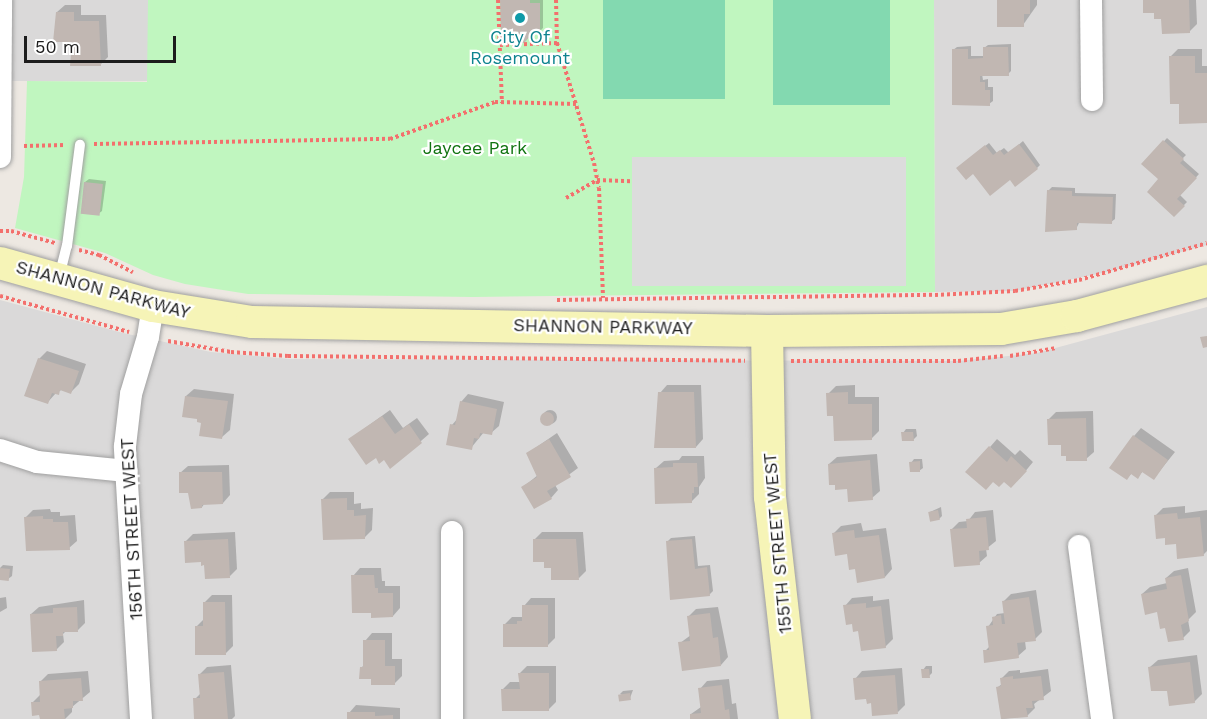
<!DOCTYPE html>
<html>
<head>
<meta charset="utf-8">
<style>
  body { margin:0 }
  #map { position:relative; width:1207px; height:719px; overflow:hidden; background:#ede8e2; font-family:"Work Sans",sans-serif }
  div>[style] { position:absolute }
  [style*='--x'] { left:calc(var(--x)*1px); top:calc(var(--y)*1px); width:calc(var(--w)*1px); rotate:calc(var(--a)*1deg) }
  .residential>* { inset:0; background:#dad9d9; transform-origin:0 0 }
  .park>* { inset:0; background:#c0f6bf }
  .pitch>* { inset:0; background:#83d9b0; transform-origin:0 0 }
  .parking>* { inset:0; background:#dcdcdc; transform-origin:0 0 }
  .shadow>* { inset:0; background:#0003 }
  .round { border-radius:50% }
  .building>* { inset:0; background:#c1b7b2; transform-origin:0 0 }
  .path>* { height:4px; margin-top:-2px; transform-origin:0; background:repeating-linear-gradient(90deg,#f3706d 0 3px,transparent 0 6px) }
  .roads { filter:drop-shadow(0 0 2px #a0a0a0) drop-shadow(0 0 2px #a0a0a0) }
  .lane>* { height:10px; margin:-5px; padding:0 5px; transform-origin:5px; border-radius:5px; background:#fff }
  .street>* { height:22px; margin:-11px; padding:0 11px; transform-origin:11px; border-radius:11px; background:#fff }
  .secondary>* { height:32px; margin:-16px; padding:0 16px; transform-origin:16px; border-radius:16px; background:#f6f4b7 }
  .dots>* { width:16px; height:16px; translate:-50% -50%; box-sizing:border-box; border:3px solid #fff; border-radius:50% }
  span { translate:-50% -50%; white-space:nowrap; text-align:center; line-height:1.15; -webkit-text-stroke:4.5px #fff; paint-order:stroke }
  .culture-label { font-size:18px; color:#0d838f }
  .park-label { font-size:18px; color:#107310 }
  .street-label { font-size:18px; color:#1c1c1c }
  .scale { position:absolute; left:24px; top:36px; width:152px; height:27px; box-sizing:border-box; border:3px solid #1c1c1c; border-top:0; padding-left:8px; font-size:18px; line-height:21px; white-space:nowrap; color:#1c1c1c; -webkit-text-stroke:4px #fff; paint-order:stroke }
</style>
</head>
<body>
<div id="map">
  <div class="residential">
    <i style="left:0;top:0;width:148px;height:81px"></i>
    <i style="clip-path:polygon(934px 0,1207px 0,1207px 245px,1107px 272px,1015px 291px,935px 292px)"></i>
    <i style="clip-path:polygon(0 300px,123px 333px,211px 352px,290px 359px,958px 361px,1037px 353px,1207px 307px,1207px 719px,0 719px)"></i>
  </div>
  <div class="park">
    <i style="clip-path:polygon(148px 0,934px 0,935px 292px,473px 297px,248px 294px,185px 284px,153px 275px,105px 253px,15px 228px,24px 177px,27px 81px,147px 82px)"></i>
  </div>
  <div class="pitch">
    <i style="left:603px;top:0;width:122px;height:99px"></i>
    <i style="left:773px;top:0;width:117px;height:105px"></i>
  </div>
  <div class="parking">
    <i style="left:632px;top:157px;width:274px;height:129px"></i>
  </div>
  <div class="shadow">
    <i style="clip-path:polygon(502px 0,543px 0,543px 28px,540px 31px)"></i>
    <i style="clip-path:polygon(998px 0,1037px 0,1037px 5px,1023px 25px)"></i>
    <i style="clip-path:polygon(1144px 0,1196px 0,1197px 24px,1189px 32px,1163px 17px)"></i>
    <i style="clip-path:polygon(65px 5px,81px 5px,81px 15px,106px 15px,108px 57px,101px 64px,74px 40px,57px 12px)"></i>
    <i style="clip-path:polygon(1011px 44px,1011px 71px,1008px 74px,982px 74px,983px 80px,988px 79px,988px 87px,993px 87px,993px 101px,989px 104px,953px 50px,957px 47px,971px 46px,971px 56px,984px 56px,984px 48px,988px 45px)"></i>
    <i style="clip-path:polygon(1178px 49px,1202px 49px,1202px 66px,1207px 66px,1207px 121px,1181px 102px,1171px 56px)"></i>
    <i style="clip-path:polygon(1167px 138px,1186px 155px,1182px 159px,1199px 174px,1180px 195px,1187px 202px,1174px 215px,1160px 179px,1143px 164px)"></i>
    <i style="clip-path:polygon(1023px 141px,1040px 165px,1037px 168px,1010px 178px,973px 172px,961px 165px,989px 143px,997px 153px,1004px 148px,1009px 153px)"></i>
    <i style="clip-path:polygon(89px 179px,106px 181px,102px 211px,98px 214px,85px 182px)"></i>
    <i style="clip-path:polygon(1052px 187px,1075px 188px,1075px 193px,1116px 194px,1115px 219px,1111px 222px,1080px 221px,1076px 229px,1048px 191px)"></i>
    <i style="clip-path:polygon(47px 351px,86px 364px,79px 384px,71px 392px,63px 389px,56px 393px,47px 403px,39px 359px)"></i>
    <i style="clip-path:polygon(667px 385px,701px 385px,703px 439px,696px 447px,660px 393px)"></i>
    <i style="clip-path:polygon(855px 385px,855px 397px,879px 397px,879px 431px,872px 438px,835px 414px,828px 394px,836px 386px)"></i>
    <i style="clip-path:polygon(194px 389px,234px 394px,230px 430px,222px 437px,202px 422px,186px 396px)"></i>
    <i style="clip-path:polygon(468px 394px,504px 402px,499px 426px,491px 433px,484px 432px,471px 448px,452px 425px,458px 418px,461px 402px)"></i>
    <i style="clip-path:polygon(390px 410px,403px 428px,417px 418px,429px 434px,391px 467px,384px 458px,376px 456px,350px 439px)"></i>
    <i class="round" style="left:543px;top:410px;width:14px;height:14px"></i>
    <i style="clip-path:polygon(1093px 411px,1094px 452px,1086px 459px,1063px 443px,1049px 419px,1056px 412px)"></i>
    <i style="clip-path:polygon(1141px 428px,1175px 452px,1154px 478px,1143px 471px,1138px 477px,1132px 473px,1127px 478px,1134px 436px)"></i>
    <i style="clip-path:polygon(906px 429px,916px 429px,917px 436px,913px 440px,903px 433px)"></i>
    <i style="clip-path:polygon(557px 433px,578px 468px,555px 485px,558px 490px,551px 498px,523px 487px,538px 475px,528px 453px)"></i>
    <i style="clip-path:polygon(997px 439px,1015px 455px,1020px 450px,1033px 462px,1019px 479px,990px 447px)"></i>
    <i style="clip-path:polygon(877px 454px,880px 491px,872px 498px,848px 488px,829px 464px,837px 457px)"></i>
    <i style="clip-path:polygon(682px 456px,704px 456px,705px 478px,699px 487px,699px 494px,691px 502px,656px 468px,664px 461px,679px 460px)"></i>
    <i style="clip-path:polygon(914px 459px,922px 459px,923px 468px,919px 471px,911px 463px)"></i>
    <i style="clip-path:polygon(229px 465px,230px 495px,223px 503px,205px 503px,202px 507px,189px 492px,180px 473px,188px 466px)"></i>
    <i style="clip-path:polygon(330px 492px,354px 492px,354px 504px,361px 503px,361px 509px,373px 508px,372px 530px,364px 538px,322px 500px)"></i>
    <i style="clip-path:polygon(1185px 506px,1185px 513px,1207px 510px,1207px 551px,1203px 555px,1166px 537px,1155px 516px,1163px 508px)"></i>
    <i style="clip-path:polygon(941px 507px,942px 516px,939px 519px,930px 512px)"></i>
    <i style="clip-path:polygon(50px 509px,51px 512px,60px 512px,60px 516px,75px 515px,77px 541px,69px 548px,25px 518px,33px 510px)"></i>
    <i style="clip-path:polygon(993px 510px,996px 541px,986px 549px,987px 556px,979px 563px,951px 530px,959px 522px,968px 521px,975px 512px)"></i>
    <i style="clip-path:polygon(861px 523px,863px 531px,886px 528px,892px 569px,885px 577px,857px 567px,833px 534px,841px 526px)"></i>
    <i style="clip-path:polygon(235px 532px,237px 569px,230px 576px,206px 564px,185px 542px,193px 534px)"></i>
    <i style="clip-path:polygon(542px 532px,583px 532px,586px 571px,579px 578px,546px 560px,534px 540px)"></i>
    <i style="clip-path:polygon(695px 536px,698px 566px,710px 565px,713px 591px,709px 595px,667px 542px,671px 538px)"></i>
    <i style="clip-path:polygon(3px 565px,13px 566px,12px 576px,8px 579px,0 578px,0 568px)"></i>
    <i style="clip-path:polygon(360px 568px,381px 568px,382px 581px,385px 581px,385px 586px,400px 586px,400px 608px,393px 616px,372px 612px,353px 576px)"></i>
    <i style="clip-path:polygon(1188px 568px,1196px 612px,1188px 620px,1190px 631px,1183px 638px,1166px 626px,1158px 611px,1142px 594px,1150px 587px,1167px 583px,1166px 578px,1174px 571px)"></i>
    <i style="clip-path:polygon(1036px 590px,1042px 632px,1035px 639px,1025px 641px,1026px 649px,1018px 656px,985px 651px,990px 646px,988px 627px,997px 614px,1005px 613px,1003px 602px,1011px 594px)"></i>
    <i style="clip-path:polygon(212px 595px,232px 595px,233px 646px,226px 653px,196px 627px,204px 619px,204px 603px)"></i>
    <i style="clip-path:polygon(873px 596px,873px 601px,889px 599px,893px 639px,885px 647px,859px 629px,845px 606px,852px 598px)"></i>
    <i style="clip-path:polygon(6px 597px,7px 608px,0 612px,0 598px)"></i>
    <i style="clip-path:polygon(531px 598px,555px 598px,555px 638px,547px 646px,504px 625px,512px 617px,522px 617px,524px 606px)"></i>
    <i style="clip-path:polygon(84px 600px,85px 623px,78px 630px,66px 631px,63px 634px,64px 642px,56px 650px,31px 614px,39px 607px)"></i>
    <i style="clip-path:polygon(718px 607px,728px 657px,721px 665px,680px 643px,691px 635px,688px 617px,696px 609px)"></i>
    <i style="clip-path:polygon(372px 633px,392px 633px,392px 659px,402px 659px,402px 676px,394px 684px,372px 678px,361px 668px,364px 665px,365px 641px)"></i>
    <i style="clip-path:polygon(1197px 655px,1202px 694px,1194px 702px,1169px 690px,1150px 667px,1158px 660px)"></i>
    <i style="clip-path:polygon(231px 665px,235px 716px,232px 719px,196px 719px,195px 699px,201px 693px,200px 674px,207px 667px)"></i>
    <i style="clip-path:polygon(527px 666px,556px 666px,556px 702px,548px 710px,503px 689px,510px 682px,521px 682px,519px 674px)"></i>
    <i style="clip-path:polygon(926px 666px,932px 666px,932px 673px,929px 676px,923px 670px)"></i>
    <i style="clip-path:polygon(902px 668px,905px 705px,898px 712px,872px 701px,855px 679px,862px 671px)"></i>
    <i style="clip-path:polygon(1048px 669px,1051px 691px,1034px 704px,1035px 708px,1027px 716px,1002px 719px,998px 687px,1002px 684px,1001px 679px,1009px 671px,1020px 670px,1020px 673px)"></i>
    <i style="clip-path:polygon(88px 671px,90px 692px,72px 707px,72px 712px,65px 719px,41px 719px,41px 714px,32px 703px,40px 695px,40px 682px,48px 674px)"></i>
    <i style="clip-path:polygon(729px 679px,732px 704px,736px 703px,738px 719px,692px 719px,691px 714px,701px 707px,700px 689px,707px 681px)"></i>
    <i style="clip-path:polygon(633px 690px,630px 698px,620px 694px,623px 691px)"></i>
    <i style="clip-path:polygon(356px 705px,400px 708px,400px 719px,349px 719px,349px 713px)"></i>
  </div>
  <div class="building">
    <i style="clip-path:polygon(500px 0,530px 0,530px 3px,540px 3px,540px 33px,533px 33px,524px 43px,501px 43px)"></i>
    <i style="clip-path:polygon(997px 0,1030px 0,1030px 14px,1024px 14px,1024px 27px,997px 27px)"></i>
    <i style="clip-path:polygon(1143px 0,1189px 0,1190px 33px,1162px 34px,1161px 19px,1154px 19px,1154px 13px,1143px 13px)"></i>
    <i style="clip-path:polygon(56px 12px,74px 12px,74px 21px,99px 21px,101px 66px,70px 66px,72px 42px,53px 42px)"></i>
    <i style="clip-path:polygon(983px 47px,1008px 47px,1009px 76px,980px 76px,980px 82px,985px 82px,985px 90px,990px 90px,990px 106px,952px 105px,952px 49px,968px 49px,968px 59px,983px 58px)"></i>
    <i style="clip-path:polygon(1169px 56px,1195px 56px,1195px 73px,1207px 73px,1207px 123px,1179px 124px,1179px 104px,1170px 104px)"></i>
    <i style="clip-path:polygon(1163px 140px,1184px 159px,1180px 163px,1197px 178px,1177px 199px,1185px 206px,1174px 217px,1147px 192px,1158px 179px,1141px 164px)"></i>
    <i style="clip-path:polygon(1019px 144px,1038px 169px,1015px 187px,1010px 180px,990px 196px,973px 174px,966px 180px,956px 168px,985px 145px,993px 155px,1000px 150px,1004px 155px)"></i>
    <i style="left:84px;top:182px;width:19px;height:32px;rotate:6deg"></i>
    <i style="clip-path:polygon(1047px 190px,1072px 191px,1072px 196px,1113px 197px,1112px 224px,1077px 223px,1077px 230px,1045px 232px)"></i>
    <i style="clip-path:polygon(1207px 336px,1207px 347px,1203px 348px,1200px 337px)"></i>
    <i style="clip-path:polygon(38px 358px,79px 371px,71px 394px,60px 390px,59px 395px,52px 393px,48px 404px,24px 396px)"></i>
    <i style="clip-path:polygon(658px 392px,694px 392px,696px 448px,654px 448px)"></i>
    <i style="clip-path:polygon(848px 392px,848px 404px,872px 404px,872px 440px,834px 441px,833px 416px,827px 416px,826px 393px)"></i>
    <i style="clip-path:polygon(185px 396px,228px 401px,222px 439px,199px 436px,201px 423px,197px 422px,197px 419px,182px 417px)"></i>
    <i style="clip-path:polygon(460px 401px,497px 409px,492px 435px,480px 433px,479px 439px,474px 438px,472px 450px,446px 445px,450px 424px,455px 425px)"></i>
    <i class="round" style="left:540px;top:412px;width:14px;height:14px"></i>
    <i style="clip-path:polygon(382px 416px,395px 434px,409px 424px,422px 443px,390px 469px,384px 460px,379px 464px,376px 458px,366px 465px,348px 439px)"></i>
    <i style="clip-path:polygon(1086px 418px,1087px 461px,1066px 461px,1066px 456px,1061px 456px,1061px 445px,1048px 445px,1047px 419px)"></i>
    <i style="clip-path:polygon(901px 432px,913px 432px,914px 441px,902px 441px)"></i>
    <i style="clip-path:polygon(1133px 435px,1168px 460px,1154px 480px,1142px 472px,1138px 479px,1131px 474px,1127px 480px,1109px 468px)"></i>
    <i style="clip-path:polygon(549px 439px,571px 477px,547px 491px,552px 499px,534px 509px,521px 487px,537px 477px,526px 453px)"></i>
    <i style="clip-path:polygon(989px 446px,1007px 462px,1011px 456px,1027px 471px,1011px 488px,1004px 482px,999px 487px,993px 482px,986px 490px,965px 472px)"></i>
    <i style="clip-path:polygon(870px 460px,873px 500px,848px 502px,847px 489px,835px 490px,835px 485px,829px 485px,828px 464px)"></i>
    <i style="clip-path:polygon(920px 461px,920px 472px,910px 472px,909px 462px)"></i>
    <i style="clip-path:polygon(673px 463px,697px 463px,698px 487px,694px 487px,694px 493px,692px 493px,692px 503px,655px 504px,654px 468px,673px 467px)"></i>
    <i style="clip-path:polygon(179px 472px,222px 472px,223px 504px,202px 505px,202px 508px,191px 509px,188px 493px,179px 493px)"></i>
    <i style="clip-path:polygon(347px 498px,347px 510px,354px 510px,354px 516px,366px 515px,365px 539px,323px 540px,321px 499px)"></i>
    <i style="left:938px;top:510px;width:10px;height:10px;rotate:79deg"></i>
    <i style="clip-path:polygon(1177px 513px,1178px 519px,1200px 517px,1204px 556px,1177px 559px,1176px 544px,1165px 545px,1165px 538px,1156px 539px,1154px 515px)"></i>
    <i style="clip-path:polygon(43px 516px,43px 519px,53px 519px,53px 522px,68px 522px,70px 550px,26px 551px,24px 517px)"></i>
    <i style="clip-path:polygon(986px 517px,989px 550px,979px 551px,980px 565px,954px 567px,950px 529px,967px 528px,966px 519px)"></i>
    <i style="clip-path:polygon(854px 530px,855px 538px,879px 535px,885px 578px,857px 583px,855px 569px,849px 570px,847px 554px,835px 556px,832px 533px)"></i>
    <i style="clip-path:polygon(228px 539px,230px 578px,205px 579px,204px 565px,201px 566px,201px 562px,185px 563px,184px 541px)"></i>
    <i style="clip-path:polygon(533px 539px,576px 539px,579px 580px,551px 580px,551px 568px,544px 568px,544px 562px,533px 562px)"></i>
    <i style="clip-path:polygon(692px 539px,695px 569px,707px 567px,710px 596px,670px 600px,666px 541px)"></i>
    <i style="left:0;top:568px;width:10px;height:12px;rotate:6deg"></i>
    <i style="clip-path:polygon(351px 575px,374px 575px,375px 588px,378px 588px,378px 593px,393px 593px,393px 617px,371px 618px,371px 613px,352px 613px)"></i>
    <i style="clip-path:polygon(1181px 575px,1189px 621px,1181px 625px,1184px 640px,1168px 642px,1165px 628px,1160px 629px,1157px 612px,1145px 615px,1141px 594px,1167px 589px,1165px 578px)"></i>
    <i style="clip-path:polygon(1029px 597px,1036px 641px,1017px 643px,1019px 658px,984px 663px,983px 650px,989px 650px,986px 626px,993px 625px,992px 617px,1001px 615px,1002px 624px,1005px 624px,1002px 601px)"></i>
    <i style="clip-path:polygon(203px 602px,225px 602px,226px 655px,195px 655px,195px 626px,203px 626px)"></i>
    <i style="clip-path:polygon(866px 603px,866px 608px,881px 606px,886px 648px,861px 651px,858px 631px,853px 632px,852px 624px,846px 625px,843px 605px)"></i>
    <i style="clip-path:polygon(522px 605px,548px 605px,548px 647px,503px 647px,503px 624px,517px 624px,517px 621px,522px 621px)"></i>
    <i style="clip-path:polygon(77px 607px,78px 632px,63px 632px,63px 636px,56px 636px,57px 651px,32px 652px,30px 614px,53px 613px,53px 608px)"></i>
    <i style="clip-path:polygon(710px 613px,713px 638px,718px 637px,721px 666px,682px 671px,678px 642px,690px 641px,687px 616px)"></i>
    <i style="clip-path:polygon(363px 640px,385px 640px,385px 666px,395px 666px,395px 685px,371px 685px,371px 679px,359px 679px,360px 667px,363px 667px)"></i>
    <i style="clip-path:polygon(1190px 662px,1195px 703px,1169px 706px,1167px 691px,1151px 691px,1148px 667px)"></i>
    <i style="clip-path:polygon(921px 669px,929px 669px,930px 678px,922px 678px)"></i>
    <i style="clip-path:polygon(224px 672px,228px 719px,194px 719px,193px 698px,200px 698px,198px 674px)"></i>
    <i style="clip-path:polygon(518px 673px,549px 673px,549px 711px,502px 711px,501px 689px,520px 689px)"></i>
    <i style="clip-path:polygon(895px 675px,898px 714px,872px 716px,871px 703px,867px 704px,866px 699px,855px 700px,853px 678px)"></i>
    <i style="clip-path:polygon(1013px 676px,1013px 679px,1041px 676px,1044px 700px,1032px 701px,1033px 708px,1026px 708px,1028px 717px,1001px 719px,996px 687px,1001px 686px,1000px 678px)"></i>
    <i style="clip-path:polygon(81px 678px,83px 701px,73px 701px,73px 708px,64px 709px,65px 719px,40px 719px,39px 715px,32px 716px,31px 702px,40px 702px,39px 681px)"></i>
    <i style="clip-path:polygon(722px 685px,725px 710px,729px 709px,730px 719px,690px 719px,690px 714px,701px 713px,698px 688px)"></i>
    <i style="left:630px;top:693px;width:7px;height:12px;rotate:82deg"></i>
    <i style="clip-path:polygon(347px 712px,375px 712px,375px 716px,393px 715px,393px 719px,347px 719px)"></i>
  </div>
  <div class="path">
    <i style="--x:498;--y:0;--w:103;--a:87.8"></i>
    <i style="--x:556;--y:0;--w:43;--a:88.7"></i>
    <i style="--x:557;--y:43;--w:126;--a:72.9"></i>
    <i style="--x:594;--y:163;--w:25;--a:79"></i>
    <i style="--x:599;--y:188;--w:110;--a:87.9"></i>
    <i style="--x:500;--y:45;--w:57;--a:-2"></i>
    <i style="--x:94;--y:144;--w:296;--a:-1"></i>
    <i style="--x:390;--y:139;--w:111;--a:-19.4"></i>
    <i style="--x:495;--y:102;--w:81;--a:1.4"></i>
    <i style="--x:24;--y:146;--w:41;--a:-1.4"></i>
    <i style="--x:566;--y:198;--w:36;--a:-30"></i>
    <i style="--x:597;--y:180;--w:34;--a:2"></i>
    <i style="--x:0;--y:231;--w:11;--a:0"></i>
    <i style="--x:11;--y:231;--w:46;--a:15.3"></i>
    <i style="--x:79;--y:250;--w:21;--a:14"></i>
    <i style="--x:99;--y:255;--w:38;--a:27"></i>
    <i style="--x:0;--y:296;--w:134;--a:15.6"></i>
    <i style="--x:557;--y:300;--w:378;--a:-0.8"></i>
    <i style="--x:935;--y:295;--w:80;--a:-2.9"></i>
    <i style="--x:1015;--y:291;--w:65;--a:-9.8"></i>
    <i style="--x:1079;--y:280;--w:133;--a:-16.1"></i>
    <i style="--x:168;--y:341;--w:64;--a:9.9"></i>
    <i style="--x:231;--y:352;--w:57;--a:4"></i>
    <i style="--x:288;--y:356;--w:457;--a:0.6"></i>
    <i style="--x:1010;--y:356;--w:47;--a:-9.9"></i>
    <i style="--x:791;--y:361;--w:167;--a:0"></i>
    <i style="--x:958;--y:361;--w:45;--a:-6.3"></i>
  </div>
  <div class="roads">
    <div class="lane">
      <i style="--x:59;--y:277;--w:32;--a:-76"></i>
      <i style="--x:67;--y:246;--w:102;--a:-82.7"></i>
    </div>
    <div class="street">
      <i style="--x:1091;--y:0;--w:100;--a:89.4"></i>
      <i style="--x:0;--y:157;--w:157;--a:-89.6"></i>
      <i style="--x:0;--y:450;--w:39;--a:18"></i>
      <i style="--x:37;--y:462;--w:90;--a:5.7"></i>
      <i style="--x:452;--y:532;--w:187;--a:90"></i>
      <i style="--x:1079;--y:546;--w:175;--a:82.4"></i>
      <i style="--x:141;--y:719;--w:273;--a:-93.4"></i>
      <i style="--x:125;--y:446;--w:52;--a:-83.4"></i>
      <i style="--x:131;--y:394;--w:59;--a:-73.4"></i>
      <i style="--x:148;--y:337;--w:31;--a:-81"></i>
    </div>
    <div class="secondary">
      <i style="--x:0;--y:263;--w:159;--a:15.7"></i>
      <i style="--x:153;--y:306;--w:100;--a:9.2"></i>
      <i style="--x:252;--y:322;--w:515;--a:1"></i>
      <i style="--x:767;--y:331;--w:234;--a:-0.5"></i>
      <i style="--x:1001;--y:329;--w:77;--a:-9.7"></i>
      <i style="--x:1077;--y:316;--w:135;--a:-15.1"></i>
      <i style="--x:767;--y:331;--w:166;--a:89"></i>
      <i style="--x:770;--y:497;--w:223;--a:83.6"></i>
    </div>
  </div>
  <div class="dots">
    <i style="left:520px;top:18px;background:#0f9aa8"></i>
  </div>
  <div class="culture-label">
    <span style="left:520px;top:48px">City Of<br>Rosemount</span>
  </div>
  <div class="park-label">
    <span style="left:475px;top:148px">Jaycee Park</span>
  </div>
  <div class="street-label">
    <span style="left:103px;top:290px;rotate:15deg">SHANNON PARKWAY</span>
    <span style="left:603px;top:327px;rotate:1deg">SHANNON PARKWAY</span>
    <span style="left:132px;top:529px;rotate:-93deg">156TH STREET WEST</span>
    <span style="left:778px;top:543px;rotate:-95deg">155TH STREET WEST</span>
  </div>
  <div class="scale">50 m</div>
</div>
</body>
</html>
